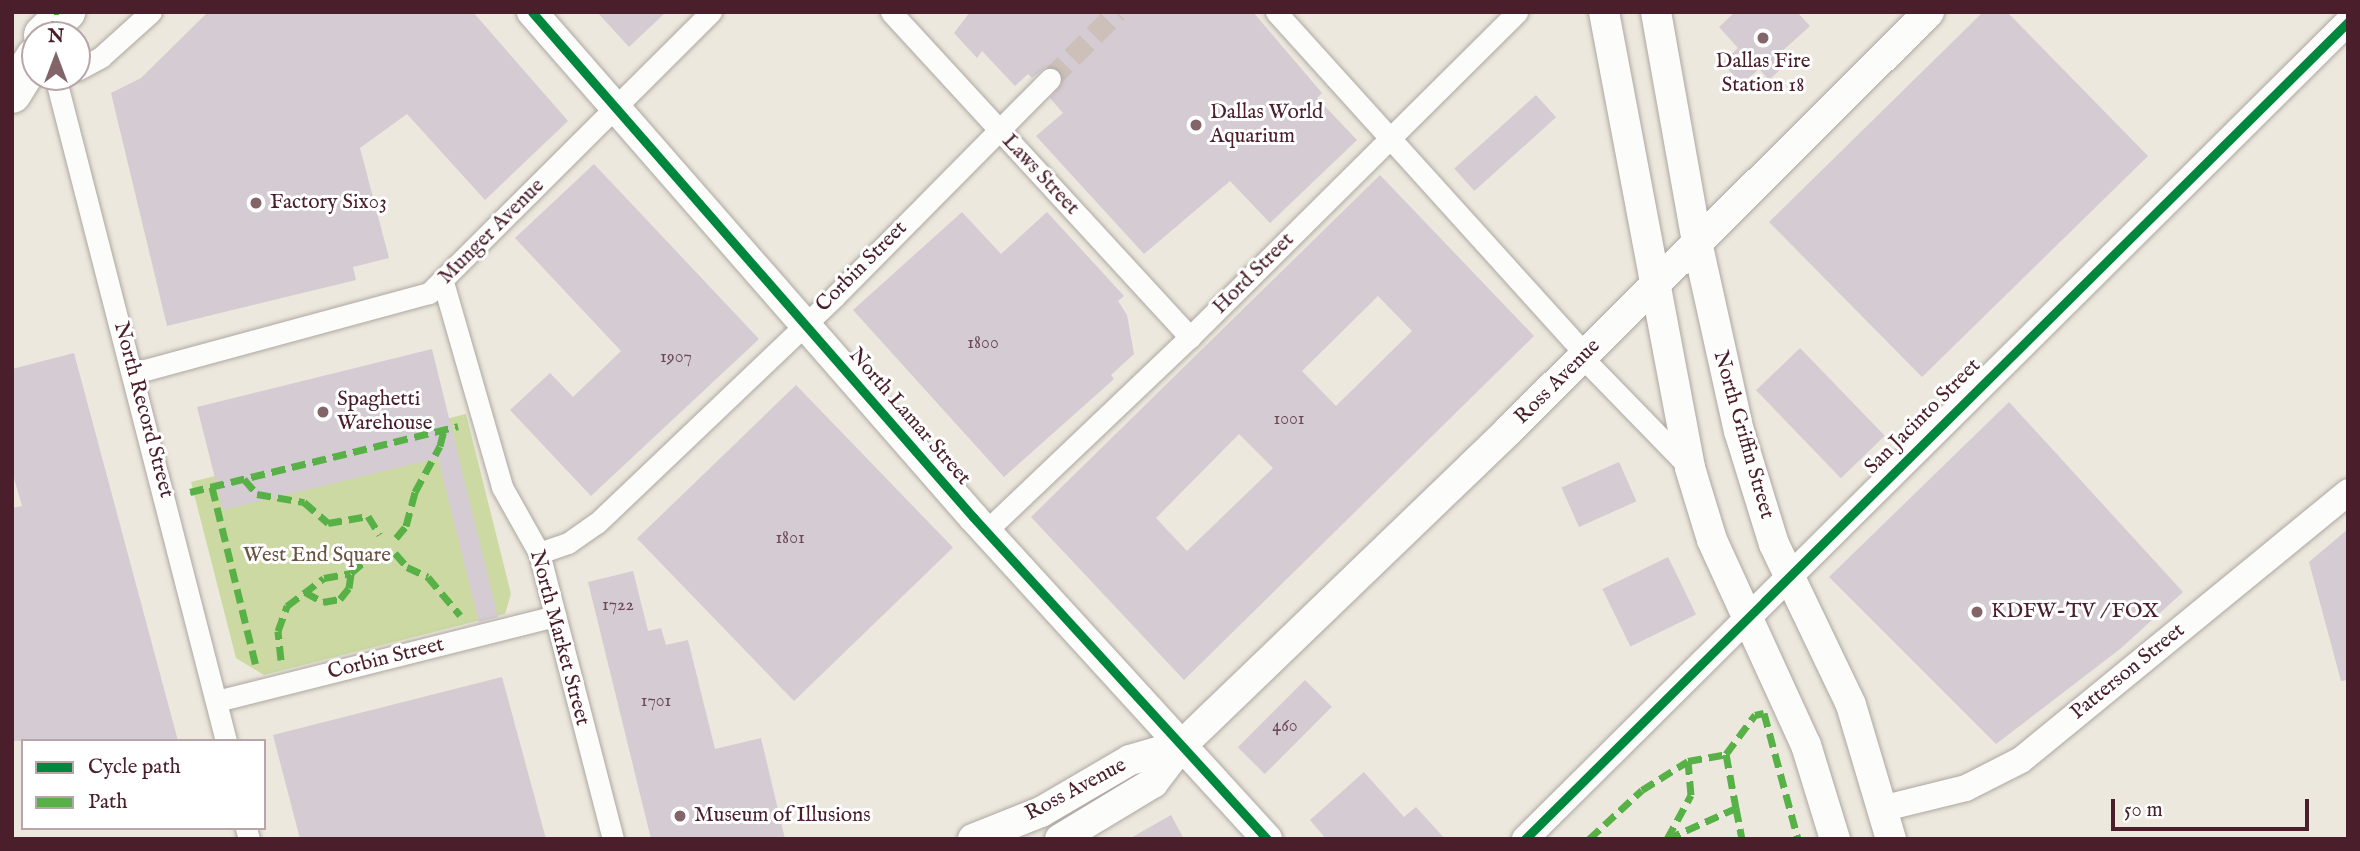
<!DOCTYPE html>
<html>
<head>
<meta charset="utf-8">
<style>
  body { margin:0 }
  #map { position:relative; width:2360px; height:851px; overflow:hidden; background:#ece8dd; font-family:"IM FELL English",serif }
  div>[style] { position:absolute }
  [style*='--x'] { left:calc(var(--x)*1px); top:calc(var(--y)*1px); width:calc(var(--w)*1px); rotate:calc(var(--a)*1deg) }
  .green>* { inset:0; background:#ccd9a3 }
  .building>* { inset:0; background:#d4cbd3; transform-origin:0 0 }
  .minor-tunnel>* { height:21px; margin-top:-10.5px; transform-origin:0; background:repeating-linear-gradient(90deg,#ccc0b9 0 21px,transparent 0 31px) }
  .roads { filter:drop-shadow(0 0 2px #aea7a2) drop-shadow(0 0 2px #aea7a2) }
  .minor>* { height:21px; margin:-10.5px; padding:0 10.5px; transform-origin:10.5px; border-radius:10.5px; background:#fcfcfa }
  .tertiary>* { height:26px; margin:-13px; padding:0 13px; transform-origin:13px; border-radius:13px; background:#fcfcfa }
  .secondary>* { height:30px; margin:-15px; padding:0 15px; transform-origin:15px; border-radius:15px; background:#fcfcfa }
  .motorway>* { height:38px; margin:-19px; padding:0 19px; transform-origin:19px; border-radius:19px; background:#fcfcfa }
  .quiet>* { height:7px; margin-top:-3.5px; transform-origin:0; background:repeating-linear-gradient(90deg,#57b146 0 14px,transparent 0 21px) }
  .cycleway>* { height:9px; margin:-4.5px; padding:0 4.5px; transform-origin:4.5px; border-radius:4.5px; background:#00873e }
  .dots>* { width:19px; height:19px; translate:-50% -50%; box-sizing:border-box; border:4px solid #fff; border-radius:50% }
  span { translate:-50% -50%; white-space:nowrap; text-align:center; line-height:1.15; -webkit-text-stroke:6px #fff; paint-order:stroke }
  .number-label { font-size:18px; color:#6c4a55 }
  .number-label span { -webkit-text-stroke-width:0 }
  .poi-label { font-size:21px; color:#4a1f2b }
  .left { translate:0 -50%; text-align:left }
  .street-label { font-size:21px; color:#4a1f2b }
  .park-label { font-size:21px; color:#695341 }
  .frame { position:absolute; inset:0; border:14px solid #4a1f2b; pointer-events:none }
  .legend { position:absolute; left:21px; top:739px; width:245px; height:91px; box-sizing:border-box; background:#fff; border:2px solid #b7a5aa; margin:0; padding:9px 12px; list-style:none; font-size:21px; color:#4a1f2b }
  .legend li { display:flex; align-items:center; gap:14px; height:35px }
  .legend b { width:35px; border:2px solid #b7a5aa }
  .north { position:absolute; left:21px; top:21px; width:70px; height:70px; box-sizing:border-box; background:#fff; border:2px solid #b7a5aa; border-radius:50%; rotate:0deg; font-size:19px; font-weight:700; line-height:28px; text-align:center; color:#4a1f2b }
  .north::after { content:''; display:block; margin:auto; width:24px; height:32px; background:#836569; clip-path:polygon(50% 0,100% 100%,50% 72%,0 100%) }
  .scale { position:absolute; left:2111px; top:799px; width:198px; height:32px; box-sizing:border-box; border:4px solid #4a1f2b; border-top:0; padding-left:9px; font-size:21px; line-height:24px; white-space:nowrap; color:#4a1f2b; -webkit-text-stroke:5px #fff; paint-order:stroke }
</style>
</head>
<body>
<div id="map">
  <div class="green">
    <i style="clip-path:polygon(466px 414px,511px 594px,505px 614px,264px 675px,236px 658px,191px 482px)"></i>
  </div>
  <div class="building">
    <i style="clip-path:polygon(208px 12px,473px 12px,568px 121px,485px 200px,407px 114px,360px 148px,389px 258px,353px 267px,356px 280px,167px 326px,111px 93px,141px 78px)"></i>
    <i style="clip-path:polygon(597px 12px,666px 12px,629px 47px)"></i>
    <i style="clip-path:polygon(970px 12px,1253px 12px,1322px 93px,1317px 98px,1357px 140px,1270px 223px,1230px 181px,1144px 254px,1036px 136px,1063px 113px,1050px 98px,1062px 83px,1060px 70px,1046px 67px,1032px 78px,1028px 74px,1015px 86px,982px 51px,977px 58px,954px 33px)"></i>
    <i style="clip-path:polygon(1735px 12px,1797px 12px,1810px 26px,1777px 56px,1785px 65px,1769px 80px,1759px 69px,1742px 84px,1722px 63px,1738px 48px,1719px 27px)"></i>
    <i style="clip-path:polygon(1983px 12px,2007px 12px,2148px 156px,1922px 377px,1769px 222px)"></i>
    <i style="left:1536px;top:95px;width:30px;height:110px;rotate:48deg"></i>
    <i style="clip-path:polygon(594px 164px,759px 339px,591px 496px,510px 410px,550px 373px,573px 397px,621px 351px,515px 238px)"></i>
    <i style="clip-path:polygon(evenodd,1380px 175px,1534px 336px,1184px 680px,1031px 517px,1380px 175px,1378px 296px,1412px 331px,1336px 406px,1302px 371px,1378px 296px,1380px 175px,1239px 434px,1273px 468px,1187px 551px,1156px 518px,1239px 434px)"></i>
    <i style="clip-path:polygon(962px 212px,1001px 254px,1047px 212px,1124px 296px,1118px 301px,1127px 315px,1134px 354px,1111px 375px,1114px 379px,1004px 477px,853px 310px)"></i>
    <i style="left:1800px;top:348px;width:122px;height:61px;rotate:46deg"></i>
    <i style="clip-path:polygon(432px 349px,498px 617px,479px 622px,438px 458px,223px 510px,197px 407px)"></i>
    <i style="clip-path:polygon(74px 353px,178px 741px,12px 741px,12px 508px,22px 506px,12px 471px,12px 369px)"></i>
    <i style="left:796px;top:385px;width:226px;height:221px;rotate:46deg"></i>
    <i style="clip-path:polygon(2009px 402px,2183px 592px,2120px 649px,1996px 744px,1829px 577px)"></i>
    <i style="left:1619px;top:462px;width:43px;height:63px;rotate:66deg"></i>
    <i style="clip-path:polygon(2348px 529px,2348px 680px,2341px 681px,2309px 562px)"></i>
    <i style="left:1668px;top:557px;width:64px;height:73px;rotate:64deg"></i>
    <i style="clip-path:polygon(633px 571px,648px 631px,661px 628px,666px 645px,688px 640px,715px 749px,761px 738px,785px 839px,651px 839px,588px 582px)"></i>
    <i style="clip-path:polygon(502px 677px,546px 839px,300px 839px,273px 735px)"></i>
    <i style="left:1305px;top:680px;width:38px;height:95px;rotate:45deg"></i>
    <i style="clip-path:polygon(1364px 772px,1404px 817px,1416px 807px,1445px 839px,1326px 839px,1310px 820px)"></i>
    <i style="clip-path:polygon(1171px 815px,1184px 839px,1129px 839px)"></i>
  </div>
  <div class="minor-tunnel">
    <i style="--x:1050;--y:79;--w:95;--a:-45"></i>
  </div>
  <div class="roads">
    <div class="minor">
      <i style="--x:891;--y:12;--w:442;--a:47.4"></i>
      <i style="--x:1276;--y:12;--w:462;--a:47.9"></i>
      <i style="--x:77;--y:70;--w:27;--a:-28"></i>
      <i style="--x:101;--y:57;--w:67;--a:-42"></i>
      <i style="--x:56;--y:80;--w:683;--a:75.58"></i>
      <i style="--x:443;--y:282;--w:213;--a:73.9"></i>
      <i style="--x:502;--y:487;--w:76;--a:60.7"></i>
      <i style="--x:539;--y:553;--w:295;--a:75.5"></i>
      <i style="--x:1583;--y:358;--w:153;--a:45.8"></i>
      <i style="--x:134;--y:373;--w:306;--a:-15.2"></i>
      <i style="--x:429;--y:293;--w:398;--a:-44.9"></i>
      <i style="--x:986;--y:531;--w:282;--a:-43.6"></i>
      <i style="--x:1190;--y:337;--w:461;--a:-44.8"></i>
      <i style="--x:539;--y:553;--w:31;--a:-19"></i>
      <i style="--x:568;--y:543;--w:35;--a:-35"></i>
      <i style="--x:597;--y:523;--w:327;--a:-43.6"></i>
      <i style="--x:834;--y:297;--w:307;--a:-45.3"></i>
      <i style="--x:217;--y:701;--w:349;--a:-14.1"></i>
      <i style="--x:246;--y:828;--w:11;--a:75"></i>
    </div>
    <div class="tertiary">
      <i style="--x:1885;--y:808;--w:83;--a:-13.9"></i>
      <i style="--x:1966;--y:788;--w:62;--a:-27"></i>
      <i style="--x:2021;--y:760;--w:423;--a:-39.3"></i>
      <i style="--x:1525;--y:839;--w:1160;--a:-44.79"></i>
    </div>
    <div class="secondary">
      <i style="--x:532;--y:12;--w:670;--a:48.87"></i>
      <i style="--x:973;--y:517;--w:436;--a:47.6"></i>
      <i style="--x:1604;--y:12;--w:464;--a:79.3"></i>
      <i style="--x:1690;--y:468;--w:75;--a:73"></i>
      <i style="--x:1712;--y:540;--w:226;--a:65.4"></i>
      <i style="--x:1806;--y:745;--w:98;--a:72.9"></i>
      <i style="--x:1656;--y:12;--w:234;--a:79.9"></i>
      <i style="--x:1697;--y:242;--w:194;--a:77.5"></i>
      <i style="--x:1739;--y:431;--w:118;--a:72.8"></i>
      <i style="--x:1774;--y:544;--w:178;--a:64.4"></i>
      <i style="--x:1851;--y:705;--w:140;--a:73.4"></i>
      <i style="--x:973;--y:839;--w:73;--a:-21.7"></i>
      <i style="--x:1041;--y:812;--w:103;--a:-30.3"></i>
      <i style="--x:1130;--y:760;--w:54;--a:-16.1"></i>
      <i style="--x:1060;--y:839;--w:109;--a:-31.1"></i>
      <i style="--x:1153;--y:783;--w:48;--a:-52.7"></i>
      <i style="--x:1182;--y:745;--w:453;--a:-43.9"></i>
      <i style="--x:1508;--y:431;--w:594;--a:-44.86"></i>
    </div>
    <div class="motorway">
      <i style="--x:43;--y:35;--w:33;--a:-45"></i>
      <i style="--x:12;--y:94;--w:44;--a:-58.1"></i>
    </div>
  </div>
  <div class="quiet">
    <i style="--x:53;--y:35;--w:23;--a:-83"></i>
    <i style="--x:55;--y:77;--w:3;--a:72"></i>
    <i style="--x:244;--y:479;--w:20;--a:49"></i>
    <i style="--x:257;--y:494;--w:48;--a:9.7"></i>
    <i style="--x:304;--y:502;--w:32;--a:41"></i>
    <i style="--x:328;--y:523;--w:41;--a:-9.9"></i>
    <i style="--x:368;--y:516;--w:22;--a:58"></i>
    <i style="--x:212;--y:487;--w:184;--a:76.2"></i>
    <i style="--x:190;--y:492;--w:276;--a:-13.8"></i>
    <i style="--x:396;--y:538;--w:16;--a:-50"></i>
    <i style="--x:406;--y:526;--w:35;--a:-75"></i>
    <i style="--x:415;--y:492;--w:52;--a:-61.5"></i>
    <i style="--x:440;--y:446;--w:16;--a:-76"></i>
    <i style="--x:395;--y:553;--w:18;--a:49"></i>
    <i style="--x:407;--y:567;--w:23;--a:25"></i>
    <i style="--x:428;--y:577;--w:50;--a:49.9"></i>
    <i style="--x:305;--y:592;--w:21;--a:29"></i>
    <i style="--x:323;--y:602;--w:17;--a:-10"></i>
    <i style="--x:340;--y:599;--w:14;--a:-51"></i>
    <i style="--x:349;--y:588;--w:15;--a:-82"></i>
    <i style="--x:281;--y:660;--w:29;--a:-96"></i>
    <i style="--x:278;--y:631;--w:27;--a:-70"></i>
    <i style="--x:287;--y:606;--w:46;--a:-37.1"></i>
    <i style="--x:324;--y:578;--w:27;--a:-10"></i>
    <i style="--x:351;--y:573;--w:33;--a:-41"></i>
    <i style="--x:1726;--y:754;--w:55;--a:79.5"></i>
    <i style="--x:1589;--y:839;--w:72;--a:-42.8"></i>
    <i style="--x:1642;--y:790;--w:54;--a:-32.2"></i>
    <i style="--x:1688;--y:761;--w:39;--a:-10"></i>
    <i style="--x:1726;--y:754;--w:49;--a:-53.4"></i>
    <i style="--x:1755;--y:715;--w:9;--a:-13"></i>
    <i style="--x:1764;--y:713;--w:131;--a:74.9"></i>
    <i style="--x:1667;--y:839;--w:76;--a:-24.2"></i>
    <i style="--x:1736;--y:808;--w:32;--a:79"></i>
    <i style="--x:1667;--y:839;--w:50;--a:-61.4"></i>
    <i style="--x:1691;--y:795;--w:34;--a:-95"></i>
  </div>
  <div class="cycleway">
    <i style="--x:532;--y:12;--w:670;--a:48.87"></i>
    <i style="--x:973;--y:517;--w:436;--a:47.6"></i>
    <i style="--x:1525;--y:839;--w:1160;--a:-44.79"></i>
  </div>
  <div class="dots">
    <i style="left:1763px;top:38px;background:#836569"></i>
    <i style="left:1196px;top:125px;background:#836569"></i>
    <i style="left:256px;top:203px;background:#836569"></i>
    <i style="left:323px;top:412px;background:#836569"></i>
    <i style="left:1977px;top:612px;background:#836569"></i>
    <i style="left:680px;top:816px;background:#836569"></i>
  </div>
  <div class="number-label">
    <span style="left:983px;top:344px">1800</span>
    <span style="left:676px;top:358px">1907</span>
    <span style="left:1289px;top:420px">1001</span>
    <span style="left:790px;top:539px">1801</span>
    <span style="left:618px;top:606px">1722</span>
    <span style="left:656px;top:702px">1701</span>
    <span style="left:1285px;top:727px">460</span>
  </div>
  <div class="poi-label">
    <span style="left:1763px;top:74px">Dallas Fire<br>Station 18</span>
    <span class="left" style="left:1210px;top:125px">Dallas World<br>Aquarium</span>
    <span class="left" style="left:270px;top:203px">Factory Six03</span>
    <span class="left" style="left:337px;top:412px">Spaghetti<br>Warehouse</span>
    <span class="left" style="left:1991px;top:612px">KDFW-TV / FOX</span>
    <span class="left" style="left:694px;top:816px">Museum of Illusions</span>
  </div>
  <div class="street-label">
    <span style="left:1040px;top:175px;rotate:47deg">Laws Street</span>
    <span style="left:492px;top:232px;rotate:-45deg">Munger Avenue</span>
    <span style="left:862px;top:267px;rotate:-45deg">Corbin Street</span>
    <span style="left:1254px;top:274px;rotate:-45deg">Hord Street</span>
    <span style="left:1558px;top:382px;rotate:-45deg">Ross Avenue</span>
    <span style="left:143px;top:410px;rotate:75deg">North Record Street</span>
    <span style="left:909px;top:417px;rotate:49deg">North Lamar Street</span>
    <span style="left:1923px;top:417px;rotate:-45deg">San Jacinto Street</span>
    <span style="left:1743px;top:435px;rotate:74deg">North Griffin Street</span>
    <span style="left:559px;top:638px;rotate:75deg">North Market Street</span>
    <span style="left:386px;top:659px;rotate:-14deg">Corbin Street</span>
    <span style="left:2128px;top:672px;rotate:-39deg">Patterson Street</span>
    <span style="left:1076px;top:790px;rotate:-28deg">Ross Avenue</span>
  </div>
  <div class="park-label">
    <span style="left:317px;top:556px">West End Square</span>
  </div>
  <div class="frame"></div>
  <ul class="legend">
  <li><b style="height:9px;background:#00873e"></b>Cycle path</li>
  <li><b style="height:9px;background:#57b146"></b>Path</li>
  </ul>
  <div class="north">N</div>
  <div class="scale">50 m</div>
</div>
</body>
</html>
